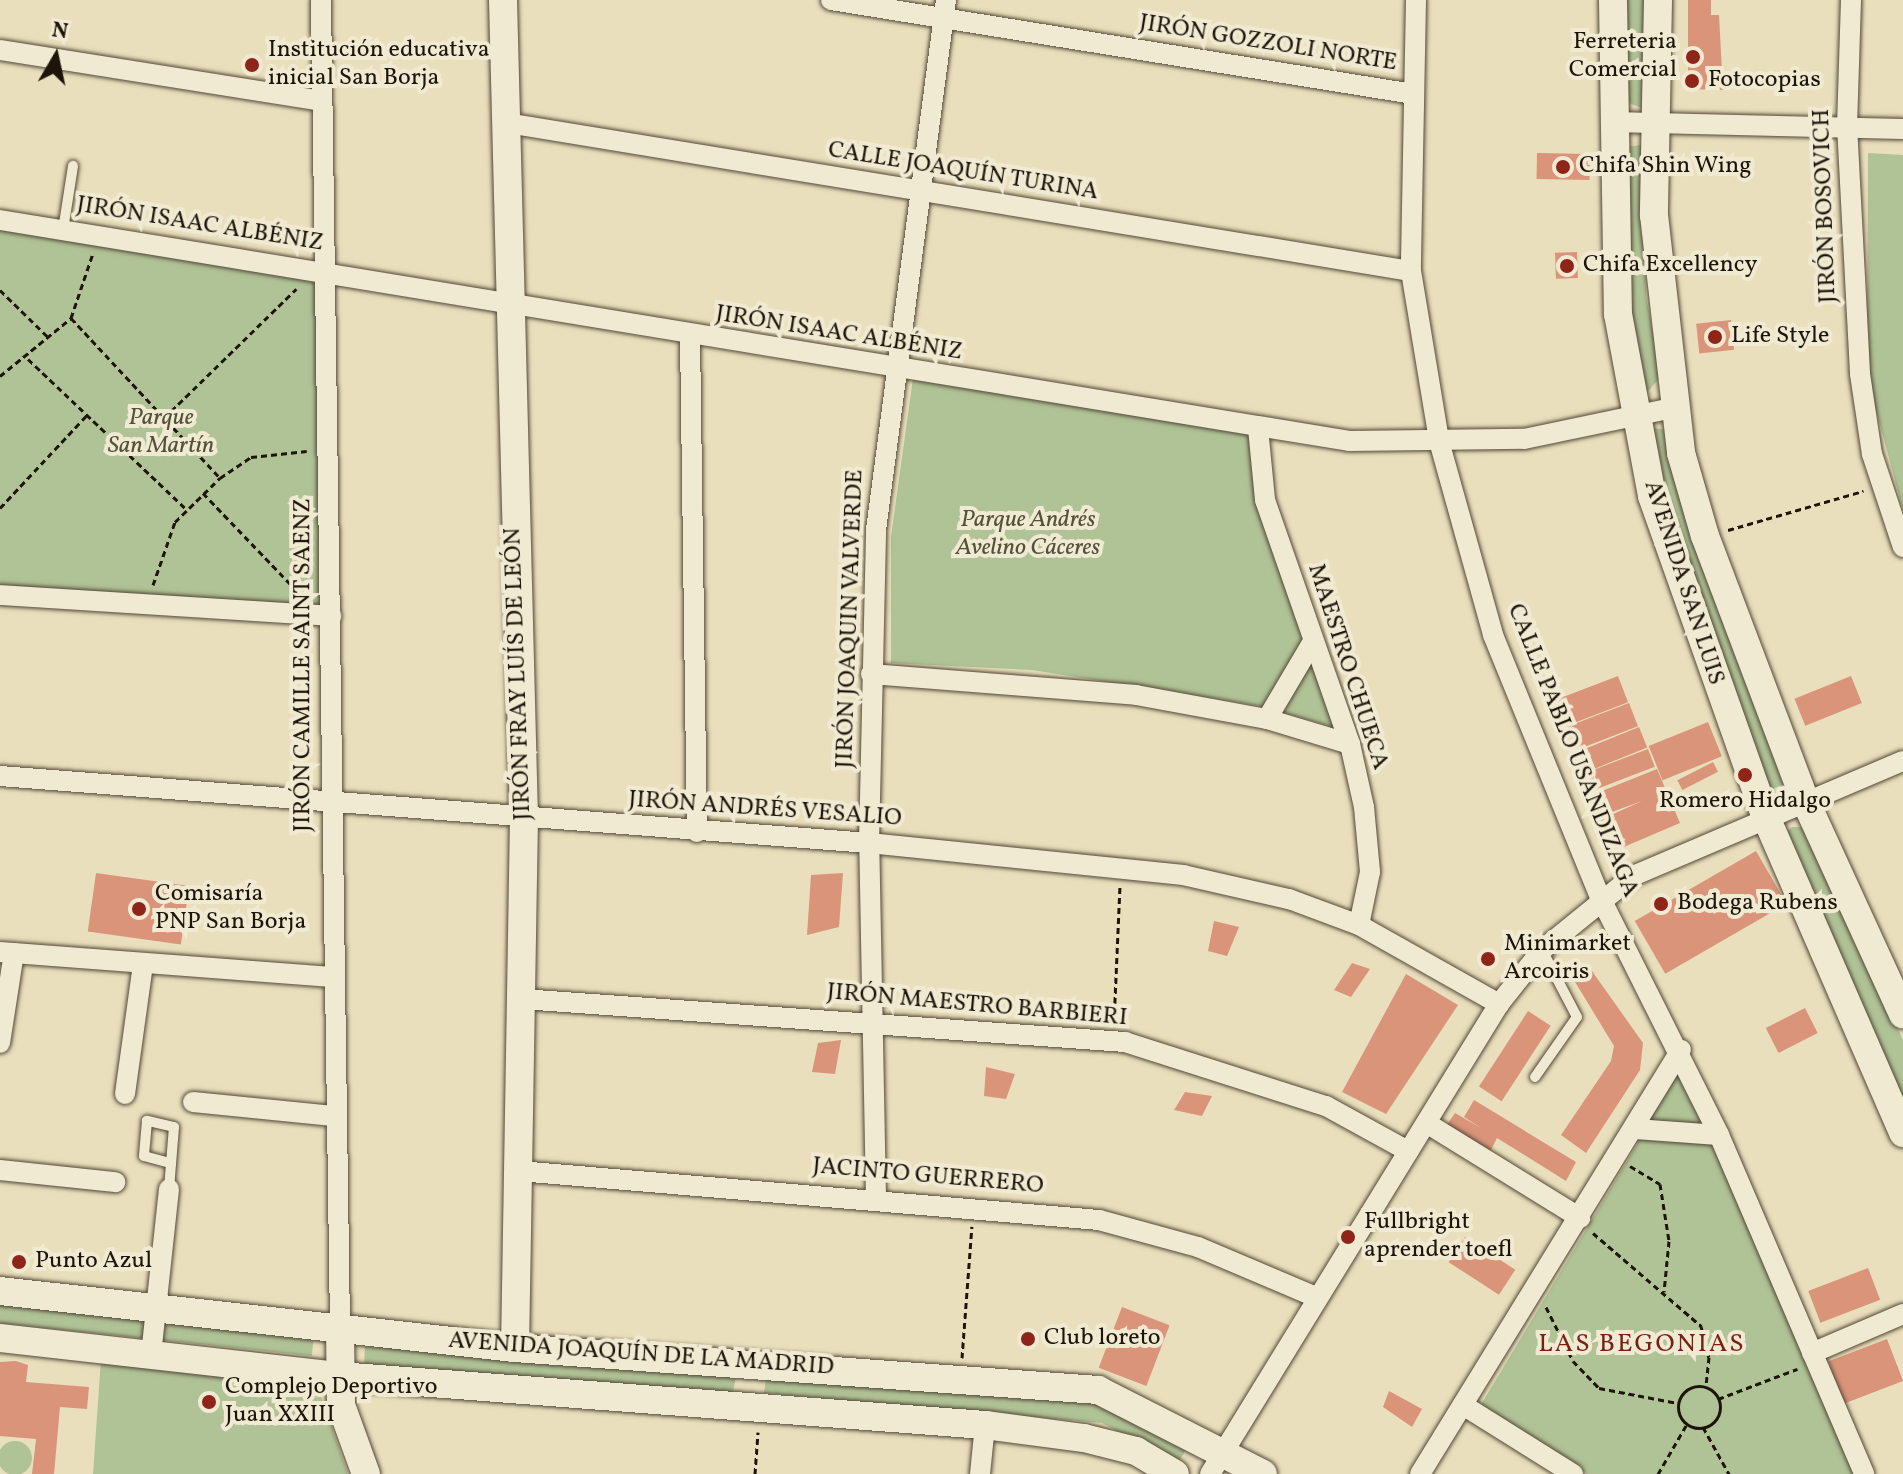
<!DOCTYPE html>
<html>
<head>
<meta charset="utf-8">
<style>
  body { margin:0 }
  #map { position:relative; width:1903px; height:1474px; overflow:hidden; background:#e9dfbc; font-family:Vollkorn,serif }
  div>[style] { position:absolute }
  [style*='--x'] { left:calc(var(--x)*1px); top:calc(var(--y)*1px); width:calc(var(--w)*1px); rotate:calc(var(--a)*1deg) }
  .green>* { inset:0; background:#b0c396; transform-origin:0 0 }
  .round { border-radius:50% }
  .building>* { inset:0; background:#da947a; transform-origin:0 0 }
  .path>* { height:3px; margin-top:-1.5px; transform-origin:0; background:repeating-linear-gradient(90deg,#1f1409 0 6px,transparent 0 10px) }
  .path>.ring { margin:-1.5px; padding:0; box-sizing:content-box; background:none; border:3px solid #1f1409; border-radius:50% }
  .roads { filter:drop-shadow(0 0 2px #524736) drop-shadow(0 0 2px #524736) }
  .lane>* { height:10px; margin:-5px; padding:0 5px; transform-origin:5px; border-radius:5px; background:#f1ead3 }
  .street>* { height:20px; margin:-10px; padding:0 10px; transform-origin:10px; border-radius:10px; background:#f1ead3 }
  .secondary>* { height:28px; margin:-14px; padding:0 14px; transform-origin:14px; border-radius:14px; background:#f1ead3 }
  .dots>* { width:22px; height:22px; translate:-50% -50%; box-sizing:border-box; border:4px solid #f1ead3; border-radius:50% }
  span { translate:-50% -50%; white-space:nowrap; text-align:center; line-height:1.15; -webkit-text-stroke:8px #f1ead3; paint-order:stroke }
  .poi-label { font-size:24px; color:#1f1409 }
  .right { translate:-100% -50%; text-align:right }
  .left { translate:0 -50%; text-align:left }
  .street-label { font-size:24px; color:#1f1409 }
  .park-label { font-size:24px; color:#52513a; font-style:italic }
  .neighbourhood-label { font-size:26px; color:#7a1f14; letter-spacing:2px }
  .north { position:absolute; left:16px; top:16px; width:80px; height:80px; -webkit-text-stroke:6px #f1ead3; paint-order:stroke; rotate:9deg; font-size:22px; font-weight:700; line-height:32px; text-align:center; color:#1f1409 }
  .north::after { content:''; display:block; margin:auto; width:28px; height:36px; background:#1f1409; clip-path:polygon(50% 0,100% 100%,50% 72%,0 100%) }
</style>
</head>
<body>
<div id="map">
  <div class="green">
    <i style="clip-path:polygon(1624px 0,1646px 0,1642px 108px,1626px 102px)"></i>
    <i style="clip-path:polygon(1642px 145px,1646px 296px,1661px 377px,1645px 394px,1634px 374px,1623px 147px)"></i>
    <i style="clip-path:polygon(1868px 153px,1903px 155px,1903px 510px,1867px 376px)"></i>
    <i style="clip-path:polygon(0 227px,323px 278px,320px 607px,0 587px)"></i>
    <i style="clip-path:polygon(913px 378px,1252px 433px,1305px 642px,1267px 707px,1032px 670px,891px 663px,891px 537px)"></i>
    <i style="clip-path:polygon(1654px 428px,1666px 430px,1784px 784px,1773px 789px,1766px 786px,1693px 596px,1647px 436px)"></i>
    <i style="clip-path:polygon(1311px 654px,1345px 730px,1280px 712px)"></i>
    <i style="clip-path:polygon(1792px 827px,1809px 827px,1903px 1040px,1903px 1100px,1787px 832px)"></i>
    <i style="clip-path:polygon(1676px 1066px,1710px 1131px,1645px 1127px)"></i>
    <i style="clip-path:polygon(1641px 1138px,1715px 1142px,1857px 1474px,1587px 1474px,1479px 1408px)"></i>
    <i style="left:0;top:1299px;width:316px;height:24px;rotate:6deg"></i>
    <i style="clip-path:polygon(365px 1343px,736px 1375px,733px 1393px,364px 1368px)"></i>
    <i style="clip-path:polygon(101px 1359px,317px 1385px,348px 1474px,93px 1474px)"></i>
    <i style="clip-path:polygon(766px 1378px,1112px 1404px,1189px 1445px,1178px 1463px,1102px 1423px,764px 1393px)"></i>
    <i class="round" style="left:-2px;top:1441px;width:34px;height:34px"></i>
  </div>
  <div class="building">
    <i style="clip-path:polygon(1688px 0,1711px 0,1711px 15px,1719px 15px,1723px 90px,1688px 89px)"></i>
    <i style="left:1537px;top:153px;width:53px;height:26px;rotate:1deg"></i>
    <i style="left:1577px;top:252px;width:26px;height:22px;rotate:88deg"></i>
    <i style="left:1731px;top:320px;width:30px;height:35px;rotate:84deg"></i>
    <i style="left:1618px;top:676px;width:28px;height:65px;rotate:69deg"></i>
    <i style="left:1851px;top:676px;width:29px;height:61px;rotate:68deg"></i>
    <i style="left:1629px;top:703px;width:25px;height:65px;rotate:69deg"></i>
    <i style="left:1708px;top:722px;width:37px;height:64px;rotate:68deg"></i>
    <i style="left:1639px;top:727px;width:22px;height:56px;rotate:68deg"></i>
    <i style="left:1648px;top:749px;width:19px;height:67px;rotate:69deg"></i>
    <i style="left:1713px;top:762px;width:11px;height:40px;rotate:63deg"></i>
    <i style="clip-path:polygon(1657px 769px,1680px 823px,1619px 849px,1605px 842px,1598px 821px,1642px 801px,1601px 816px,1592px 795px)"></i>
    <i style="left:1756px;top:851px;width:61px;height:140px;rotate:60deg"></i>
    <i style="left:96px;top:873px;width:94px;height:59px;rotate:8deg"></i>
    <i style="clip-path:polygon(843px 873px,839px 927px,807px 935px,811px 875px)"></i>
    <i style="clip-path:polygon(1214px 921px,1239px 927px,1227px 956px,1208px 951px)"></i>
    <i style="clip-path:polygon(1352px 963px,1370px 969px,1351px 997px,1334px 990px)"></i>
    <i style="clip-path:polygon(1587px 964px,1643px 1043px,1640px 1070px,1586px 1153px,1561px 1135px,1611px 1061px,1614px 1046px,1569px 972px)"></i>
    <i style="clip-path:polygon(1406px 974px,1458px 1005px,1386px 1114px,1342px 1092px)"></i>
    <i style="left:1805px;top:1008px;width:28px;height:44px;rotate:63deg"></i>
    <i style="left:1528px;top:1011px;width:27px;height:90px;rotate:33deg"></i>
    <i style="clip-path:polygon(841px 1040px,835px 1074px,812px 1072px,818px 1043px)"></i>
    <i style="clip-path:polygon(986px 1067px,1015px 1074px,1006px 1099px,984px 1096px)"></i>
    <i style="clip-path:polygon(1185px 1092px,1212px 1096px,1202px 1116px,1174px 1110px)"></i>
    <i style="clip-path:polygon(1474px 1100px,1576px 1162px,1566px 1181px,1497px 1138px,1490px 1152px,1446px 1126px,1455px 1113px,1481px 1128px,1464px 1117px)"></i>
    <i style="left:1465px;top:1237px;width:60px;height:30px;rotate:33deg"></i>
    <i style="left:1868px;top:1268px;width:34px;height:64px;rotate:69deg"></i>
    <i style="left:1122px;top:1307px;width:51px;height:65px;rotate:21deg"></i>
    <i style="left:1887px;top:1339px;width:45px;height:63px;rotate:69deg"></i>
    <i style="clip-path:polygon(16px 1361px,28px 1365px,26px 1382px,89px 1387px,87px 1409px,60px 1407px,54px 1474px,32px 1474px,36px 1439px,0 1436px,0 1362px)"></i>
    <i style="clip-path:polygon(1389px 1391px,1422px 1409px,1412px 1427px,1383px 1407px)"></i>
  </div>
  <div class="path">
    <i style="--x:0;--y:290;--w:69;--a:44.4"></i>
    <i style="--x:71;--y:318;--w:219;--a:47"></i>
    <i style="--x:28;--y:359;--w:216;--a:43.5"></i>
    <i style="--x:0;--y:376;--w:92;--a:-39.2"></i>
    <i style="--x:71;--y:318;--w:69;--a:-71.3"></i>
    <i style="--x:164;--y:418;--w:185;--a:-44.3"></i>
    <i style="--x:203;--y:493;--w:140;--a:46.2"></i>
    <i style="--x:0;--y:508;--w:127;--a:-46.9"></i>
    <i style="--x:1728;--y:530;--w:141;--a:-16.1"></i>
    <i style="--x:153;--y:585;--w:67;--a:-70.8"></i>
    <i style="--x:175;--y:522;--w:63;--a:-44.4"></i>
    <i style="--x:220;--y:478;--w:37;--a:-34"></i>
    <i style="--x:251;--y:457;--w:56;--a:-6.1"></i>
    <i style="--x:1114;--y:1023;--w:136;--a:-87.5"></i>
    <i style="--x:1630;--y:1166;--w:35;--a:31"></i>
    <i style="--x:1660;--y:1184;--w:58;--a:81"></i>
    <i style="--x:1669;--y:1241;--w:51;--a:95.6"></i>
    <i style="--x:1593;--y:1233;--w:143;--a:40.7"></i>
    <i style="--x:1701;--y:1326;--w:32;--a:76"></i>
    <i style="--x:1709;--y:1357;--w:30;--a:96"></i>
    <i style="--x:1546;--y:1307;--w:60;--a:63.4"></i>
    <i style="--x:1573;--y:1361;--w:37;--a:46"></i>
    <i style="--x:1599;--y:1388;--w:80;--a:10.8"></i>
    <i style="--x:962;--y:1358;--w:132;--a:-85.7"></i>
    <i class="ring" style="left:1678px;top:1386px;width:39px;height:39px"></i>
    <i style="--x:1718;--y:1399;--w:85;--a:-20.8"></i>
    <i style="--x:1703;--y:1427;--w:54;--a:61"></i>
    <i style="--x:755;--y:1474;--w:42;--a:-85.9"></i>
    <i style="--x:1658;--y:1474;--w:58;--a:-59.9"></i>
  </div>
  <div class="roads">
    <div class="lane">
      <i style="--x:63;--y:230;--w:65;--a:-81.1"></i>
      <i style="--x:1535;--y:1077;--w:73;--a:-55"></i>
      <i style="--x:1577;--y:1017;--w:76;--a:-117.6"></i>
      <i style="--x:169;--y:1189;--w:62;--a:-85.4"></i>
      <i style="--x:174;--y:1127;--w:28;--a:-167"></i>
      <i style="--x:147;--y:1121;--w:35;--a:95"></i>
      <i style="--x:144;--y:1156;--w:28;--a:15"></i>
    </div>
    <div class="street">
      <i style="--x:321;--y:0;--w:1331;--a:89.18"></i>
      <i style="--x:831;--y:0;--w:590;--a:9.17"></i>
      <i style="--x:1416;--y:0;--w:271;--a:91.1"></i>
      <i style="--x:1411;--y:271;--w:172;--a:80.6"></i>
      <i style="--x:1439;--y:441;--w:201;--a:74.4"></i>
      <i style="--x:1493;--y:635;--w:283;--a:67.8"></i>
      <i style="--x:1600;--y:897;--w:266;--a:63.4"></i>
      <i style="--x:1719;--y:1135;--w:369;--a:66.8"></i>
      <i style="--x:1851;--y:0;--w:125;--a:91.8"></i>
      <i style="--x:1847;--y:125;--w:249;--a:87"></i>
      <i style="--x:1860;--y:374;--w:81;--a:81.5"></i>
      <i style="--x:1872;--y:454;--w:98;--a:71.6"></i>
      <i style="--x:0;--y:50;--w:325;--a:9"></i>
      <i style="--x:1612;--y:122;--w:291;--a:1.4"></i>
      <i style="--x:507;--y:123;--w:916;--a:9.3"></i>
      <i style="--x:0;--y:220;--w:1367;--a:9.3"></i>
      <i style="--x:1349;--y:441;--w:175;--a:-0.7"></i>
      <i style="--x:1524;--y:439;--w:151;--a:-11.8"></i>
      <i style="--x:690;--y:336;--w:496;--a:89.2"></i>
      <i style="--x:1258;--y:428;--w:72;--a:84.4"></i>
      <i style="--x:1265;--y:500;--w:258;--a:70.8"></i>
      <i style="--x:1350;--y:744;--w:65;--a:77.5"></i>
      <i style="--x:1364;--y:807;--w:65;--a:84.7"></i>
      <i style="--x:1370;--y:872;--w:54;--a:101.7"></i>
      <i style="--x:0;--y:595;--w:332;--a:3.6"></i>
      <i style="--x:871;--y:674;--w:266;--a:4.5"></i>
      <i style="--x:1136;--y:695;--w:133;--a:10.4"></i>
      <i style="--x:1267;--y:719;--w:87;--a:16.8"></i>
      <i style="--x:1267;--y:719;--w:88;--a:-59.4"></i>
      <i style="--x:0;--y:776;--w:872;--a:4.41"></i>
      <i style="--x:869;--y:843;--w:316;--a:5.8"></i>
      <i style="--x:1183;--y:875;--w:109;--a:12.8"></i>
      <i style="--x:1289;--y:899;--w:75;--a:20.4"></i>
      <i style="--x:1359;--y:925;--w:161;--a:29.4"></i>
      <i style="--x:0;--y:952;--w:333;--a:4.3"></i>
      <i style="--x:522;--y:999;--w:605;--a:4.08"></i>
      <i style="--x:1125;--y:1042;--w:211;--a:17.7"></i>
      <i style="--x:1326;--y:1106;--w:94;--a:28.8"></i>
      <i style="--x:0;--y:1043;--w:91;--a:-81.2"></i>
      <i style="--x:125;--y:1094;--w:131;--a:-82.1"></i>
      <i style="--x:193;--y:1102;--w:141;--a:5.7"></i>
      <i style="--x:1428;--y:1124;--w:179;--a:31.7"></i>
      <i style="--x:1635;--y:1129;--w:84;--a:4.1"></i>
      <i style="--x:0;--y:1170;--w:116;--a:6"></i>
      <i style="--x:519;--y:1171;--w:582;--a:4.83"></i>
      <i style="--x:1099;--y:1220;--w:103;--a:15.3"></i>
      <i style="--x:1198;--y:1247;--w:130;--a:23"></i>
      <i style="--x:876;--y:1197;--w:354;--a:-91.1"></i>
      <i style="--x:869;--y:843;--w:313;--a:-88.7"></i>
      <i style="--x:876;--y:530;--w:535;--a:-82.48"></i>
      <i style="--x:1812;--y:1353;--w:99;--a:-23.2"></i>
      <i style="--x:151;--y:1355;--w:167;--a:-83.8"></i>
      <i style="--x:1463;--y:1405;--w:130;--a:32.1"></i>
      <i style="--x:980;--y:1474;--w:49;--a:-84.2"></i>
      <i style="--x:1210;--y:1474;--w:552;--a:-58.41"></i>
      <i style="--x:1499;--y:1004;--w:69;--a:-51.5"></i>
      <i style="--x:1542;--y:950;--w:117;--a:-39.1"></i>
      <i style="--x:1633;--y:876;--w:293;--a:-23.1"></i>
      <i style="--x:1420;--y:1474;--w:498;--a:-58.4"></i>
    </div>
    <div class="secondary">
      <i style="--x:503;--y:0;--w:818;--a:88.53"></i>
      <i style="--x:524;--y:818;--w:530;--a:90.97"></i>
      <i style="--x:1613;--y:0;--w:314;--a:89.1"></i>
      <i style="--x:1618;--y:314;--w:185;--a:79.4"></i>
      <i style="--x:1652;--y:496;--w:338;--a:70.5"></i>
      <i style="--x:1765;--y:815;--w:347;--a:66.5"></i>
      <i style="--x:1658;--y:0;--w:215;--a:91.1"></i>
      <i style="--x:1654;--y:215;--w:240;--a:83.5"></i>
      <i style="--x:1681;--y:453;--w:86;--a:73.9"></i>
      <i style="--x:1705;--y:536;--w:280;--a:69.3"></i>
      <i style="--x:1804;--y:798;--w:238;--a:65.4"></i>
      <i style="--x:0;--y:1291;--w:518;--a:6.32"></i>
      <i style="--x:515;--y:1348;--w:585;--a:4.12"></i>
      <i style="--x:1098;--y:1390;--w:185;--a:27"></i>
      <i style="--x:340;--y:1331;--w:74;--a:89.2"></i>
      <i style="--x:341;--y:1405;--w:73;--a:70.1"></i>
      <i style="--x:0;--y:1338;--w:341;--a:6.4"></i>
      <i style="--x:339;--y:1376;--w:648;--a:4.34"></i>
      <i style="--x:985;--y:1425;--w:100;--a:7.5"></i>
      <i style="--x:1084;--y:1438;--w:54;--a:14"></i>
      <i style="--x:1136;--y:1451;--w:45;--a:30.5"></i>
    </div>
  </div>
  <div class="dots">
    <i style="left:1693px;top:57px;background:#8f2418"></i>
    <i style="left:252px;top:65px;background:#8f2418"></i>
    <i style="left:1692px;top:81px;background:#8f2418"></i>
    <i style="left:1563px;top:167px;background:#8f2418"></i>
    <i style="left:1567px;top:266px;background:#8f2418"></i>
    <i style="left:1715px;top:337px;background:#8f2418"></i>
    <i style="left:1745px;top:775px;background:#8f2418"></i>
    <i style="left:1661px;top:904px;background:#8f2418"></i>
    <i style="left:139px;top:909px;background:#8f2418"></i>
    <i style="left:1488px;top:959px;background:#8f2418"></i>
    <i style="left:1348px;top:1237px;background:#8f2418"></i>
    <i style="left:19px;top:1262px;background:#8f2418"></i>
    <i style="left:1028px;top:1339px;background:#8f2418"></i>
    <i style="left:209px;top:1402px;background:#8f2418"></i>
  </div>
  <div class="poi-label">
    <span class="right" style="left:1677px;top:57px">Ferreteria<br>Comercial</span>
    <span class="left" style="left:268px;top:65px">Institución educativa<br>inicial San Borja</span>
    <span class="left" style="left:1708px;top:81px">Fotocopias</span>
    <span class="left" style="left:1579px;top:167px">Chifa Shin Wing</span>
    <span class="left" style="left:1583px;top:266px">Chifa Excellency</span>
    <span class="left" style="left:1731px;top:337px">Life Style</span>
    <span style="left:1745px;top:802px">Romero Hidalgo</span>
    <span class="left" style="left:155px;top:909px">Comisaría<br>PNP San Borja</span>
    <span class="left" style="left:1677px;top:904px">Bodega Rubens</span>
    <span class="left" style="left:1504px;top:959px">Minimarket<br>Arcoiris</span>
    <span class="left" style="left:1364px;top:1237px">Fullbright<br>aprender toefl</span>
    <span class="left" style="left:35px;top:1262px">Punto Azul</span>
    <span class="left" style="left:1044px;top:1339px">Club loreto</span>
    <span class="left" style="left:225px;top:1402px">Complejo Deportivo<br>Juan XXIII</span>
  </div>
  <div class="street-label">
    <span style="left:1268px;top:44px;rotate:9deg">JIRÓN GOZZOLI NORTE</span>
    <span style="left:963px;top:172px;rotate:9deg">CALLE JOAQUÍN TURINA</span>
    <span style="left:1826px;top:206px;rotate:-92deg">JIRÓN BOSOVICH</span>
    <span style="left:200px;top:225px;rotate:9deg">JIRÓN ISAAC ALBÉNIZ</span>
    <span style="left:839px;top:334px;rotate:9deg">JIRÓN ISAAC ALBÉNIZ</span>
    <span style="left:1683px;top:583px;rotate:72deg">AVENIDA SAN LUIS</span>
    <span style="left:851px;top:619px;rotate:-88deg">JIRÓN JOAQUIN VALVERDE</span>
    <span style="left:304px;top:665px;rotate:-90deg">JIRÓN CAMILLE SAINT SAENZ</span>
    <span style="left:1347px;top:667px;rotate:72deg">MAESTRO CHUECA</span>
    <span style="left:519px;top:674px;rotate:-92deg">JIRÓN FRAY LUÍS DE LEÓN</span>
    <span style="left:1572px;top:751px;rotate:68deg">CALLE PABLO USANDIZAGA</span>
    <span style="left:765px;top:810px;rotate:4deg">JIRÓN ANDRÉS VESALIO</span>
    <span style="left:977px;top:1006px;rotate:5deg">JIRÓN MAESTRO BARBIERI</span>
    <span style="left:928px;top:1177px;rotate:5deg">JACINTO GUERRERO</span>
    <span style="left:641px;top:1355px;rotate:4deg">AVENIDA JOAQUÍN DE LA MADRID</span>
  </div>
  <div class="park-label">
    <span style="left:161px;top:433px">Parque<br>San Martín</span>
    <span style="left:1028px;top:535px">Parque Andrés<br>Avelino Cáceres</span>
  </div>
  <div class="neighbourhood-label">
    <span style="left:1642px;top:1345px">LAS BEGONIAS</span>
  </div>
  <div class="north">N</div>
</div>
</body>
</html>
